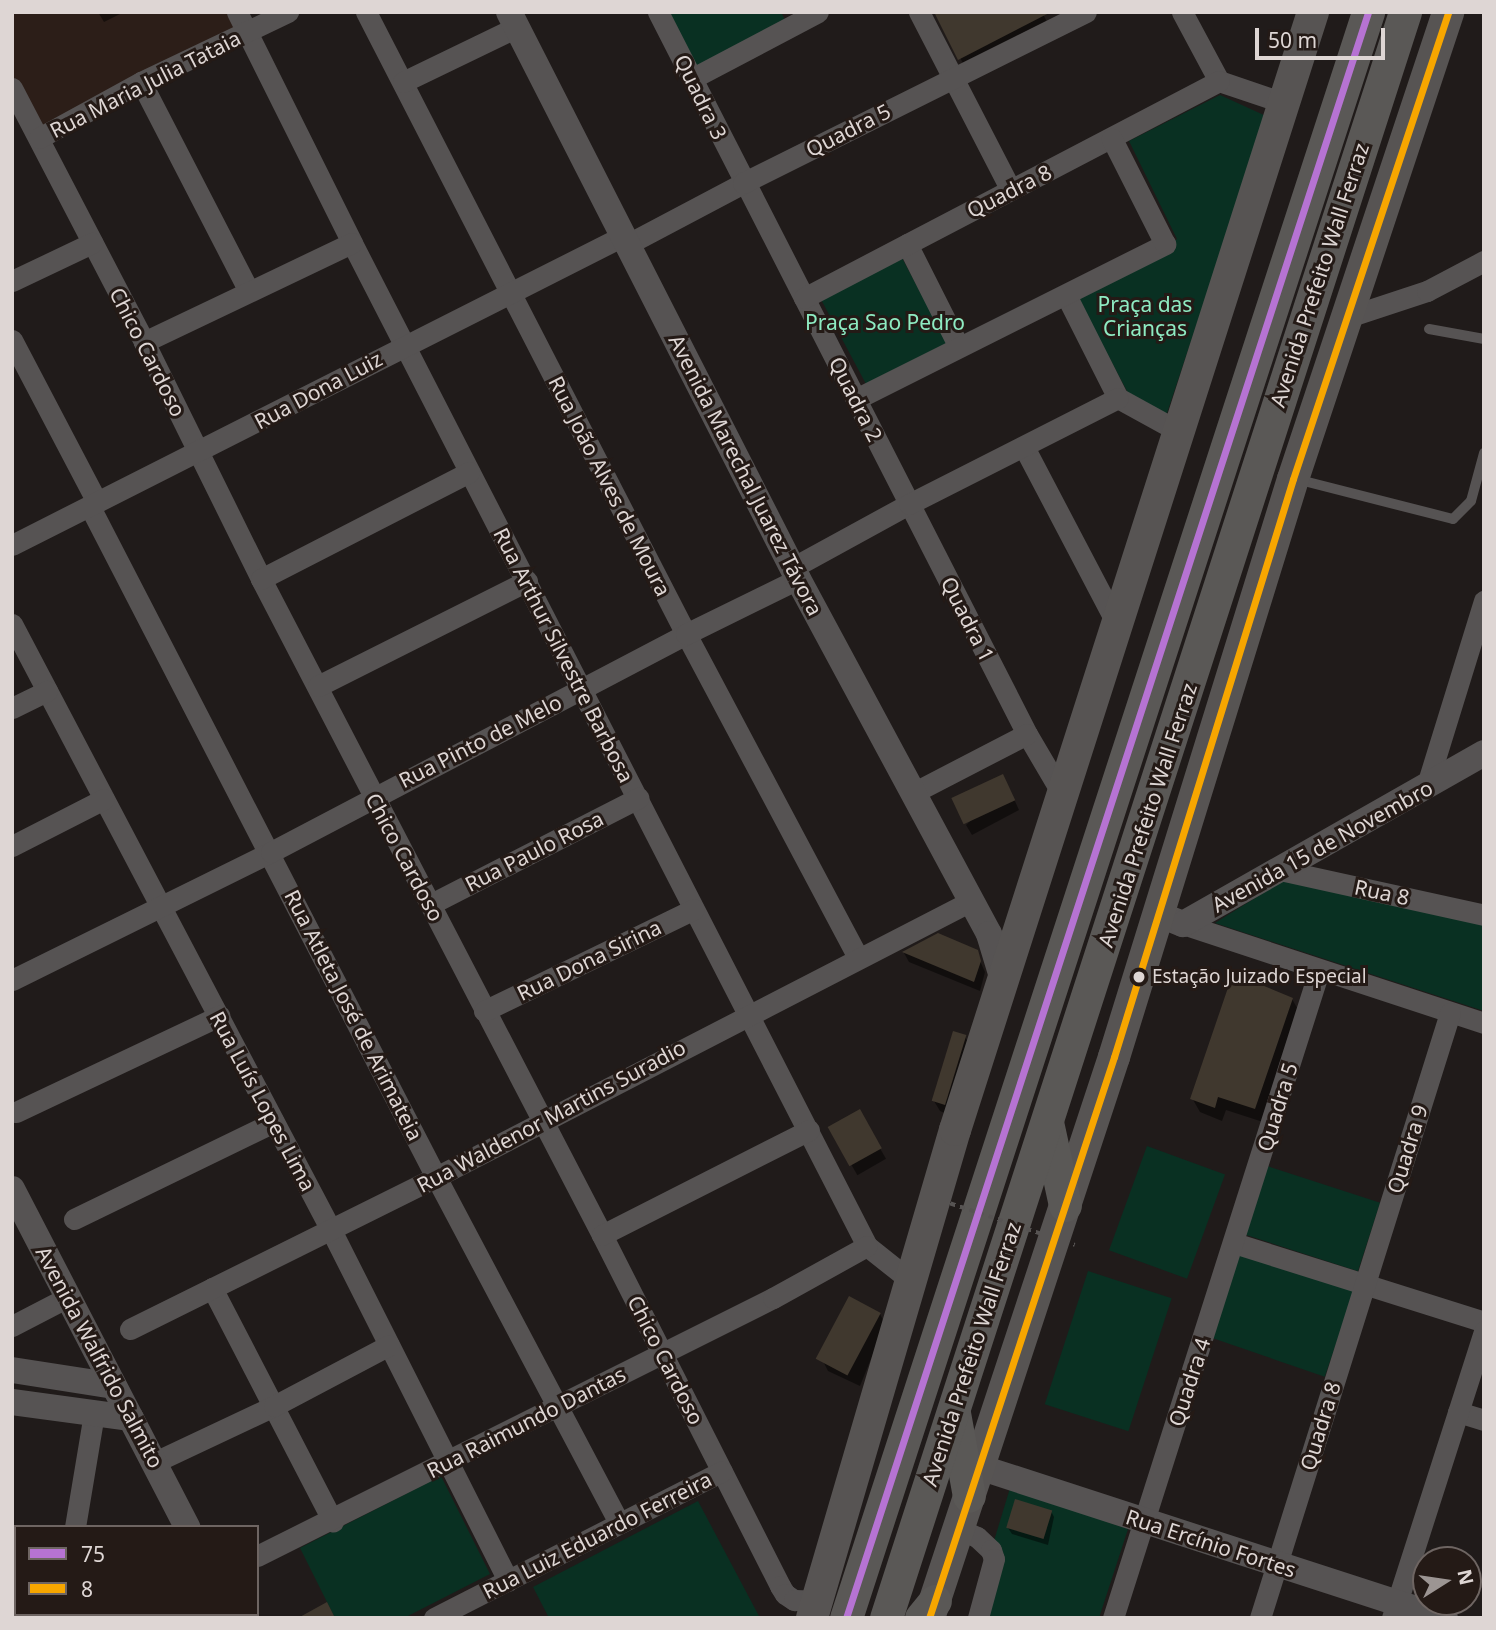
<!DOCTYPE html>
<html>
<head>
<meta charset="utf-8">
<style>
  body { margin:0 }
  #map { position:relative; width:1496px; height:1630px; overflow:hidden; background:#201b1a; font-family:"Noto Sans",sans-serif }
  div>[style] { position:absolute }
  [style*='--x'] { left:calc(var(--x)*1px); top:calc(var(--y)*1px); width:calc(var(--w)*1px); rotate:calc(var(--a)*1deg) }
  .built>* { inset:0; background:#2c1e18 }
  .green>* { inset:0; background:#093022; transform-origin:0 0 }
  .shadow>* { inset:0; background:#0007; transform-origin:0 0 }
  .building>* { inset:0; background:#40382e; transform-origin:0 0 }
  .service>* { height:10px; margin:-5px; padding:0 5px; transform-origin:5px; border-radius:5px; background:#565353 }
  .minor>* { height:21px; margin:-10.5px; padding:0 10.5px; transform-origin:10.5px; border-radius:10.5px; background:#565353 }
  .tertiary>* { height:26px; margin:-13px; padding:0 13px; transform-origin:13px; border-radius:13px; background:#565353 }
  .primary>* { height:32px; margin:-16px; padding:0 16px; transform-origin:16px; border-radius:16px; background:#575453 }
  .trunk>* { height:33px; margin:-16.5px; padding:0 16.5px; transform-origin:16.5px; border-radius:16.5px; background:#5a5856 }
  .path-bridge>* { height:3.5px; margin-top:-1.75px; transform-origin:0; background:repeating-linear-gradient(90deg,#575453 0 5px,transparent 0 10px) }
  .bus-1>* { height:7px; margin:-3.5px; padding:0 3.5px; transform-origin:3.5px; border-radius:3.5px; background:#b673d3 }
  .bus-2>* { height:7px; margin:-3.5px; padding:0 3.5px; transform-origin:3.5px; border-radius:3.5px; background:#f7a600 }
  .dots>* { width:19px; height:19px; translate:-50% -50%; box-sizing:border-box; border:4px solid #241a16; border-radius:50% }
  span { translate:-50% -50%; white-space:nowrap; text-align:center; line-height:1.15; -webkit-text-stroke:6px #241a16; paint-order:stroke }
  .bus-label { font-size:19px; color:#ded6d4 }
  .left { translate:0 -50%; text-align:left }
  .street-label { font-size:21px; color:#ded6d4 }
  .park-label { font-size:21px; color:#8eebc2 }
  .frame { position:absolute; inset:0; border:14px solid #ded6d4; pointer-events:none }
  .legend { position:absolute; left:14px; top:1525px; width:245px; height:91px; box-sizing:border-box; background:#241a16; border:2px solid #6e6562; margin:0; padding:9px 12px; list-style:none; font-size:21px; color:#ded6d4 }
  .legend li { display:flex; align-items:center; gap:14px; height:35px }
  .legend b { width:35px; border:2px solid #6e6562 }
  .north { position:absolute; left:1412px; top:1546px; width:70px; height:70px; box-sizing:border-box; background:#241a16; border:2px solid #6e6562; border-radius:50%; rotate:78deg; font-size:19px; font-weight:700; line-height:28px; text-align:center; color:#ded6d4 }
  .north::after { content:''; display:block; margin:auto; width:24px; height:32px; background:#9c9593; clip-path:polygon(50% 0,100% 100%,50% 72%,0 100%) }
  .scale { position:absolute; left:1255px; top:28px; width:130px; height:32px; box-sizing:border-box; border:4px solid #ded6d4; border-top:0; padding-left:9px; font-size:21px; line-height:24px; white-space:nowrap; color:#ded6d4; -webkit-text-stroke:5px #241a16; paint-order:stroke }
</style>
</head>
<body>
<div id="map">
  <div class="built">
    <i style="clip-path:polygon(12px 12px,237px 12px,248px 32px,39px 138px,12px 88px)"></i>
  </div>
  <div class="green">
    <i style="clip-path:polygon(663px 12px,781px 12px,786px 22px,694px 70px)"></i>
    <i style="clip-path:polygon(1220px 95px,1266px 116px,1166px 416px,1128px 393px,1077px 297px,1177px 239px,1129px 141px)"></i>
    <i style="left:901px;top:256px;width:100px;height:91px;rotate:62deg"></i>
    <i style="clip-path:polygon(1289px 877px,1484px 924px,1484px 1011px,1215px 923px)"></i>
    <i style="left:1147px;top:1146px;width:83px;height:111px;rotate:20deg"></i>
    <i style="left:1267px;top:1166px;width:119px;height:72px;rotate:18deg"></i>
    <i style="left:1239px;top:1251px;width:122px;height:91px;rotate:19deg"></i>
    <i style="left:1088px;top:1271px;width:88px;height:140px;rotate:18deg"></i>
    <i style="clip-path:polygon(441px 1476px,490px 1574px,404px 1618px,335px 1618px,300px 1548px)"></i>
    <i style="clip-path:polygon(1010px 1488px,1128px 1529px,1099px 1618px,997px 1618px,973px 1610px)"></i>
    <i style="clip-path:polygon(698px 1501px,760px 1618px,549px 1618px,533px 1587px)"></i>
  </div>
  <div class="shadow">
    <i style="clip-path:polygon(98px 12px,124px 12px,104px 22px)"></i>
    <i style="clip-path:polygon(934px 12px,1042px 12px,1051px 30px,968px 72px)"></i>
    <i style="clip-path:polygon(1008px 786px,1019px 810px,972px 835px,966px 825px)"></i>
    <i style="clip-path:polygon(938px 935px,976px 952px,985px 972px,980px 991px,909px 962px,904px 953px)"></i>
    <i style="clip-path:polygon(1292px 999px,1300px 1013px,1263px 1122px,1226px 1110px,1222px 1121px,1200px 1112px,1192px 1098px)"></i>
    <i style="clip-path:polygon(965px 1037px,971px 1047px,949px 1115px,940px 1111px,934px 1101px)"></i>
    <i style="left:859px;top:1112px;width:54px;height:33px;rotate:60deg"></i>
    <i style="clip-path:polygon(880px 1314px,885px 1324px,860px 1386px,828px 1371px,823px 1361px)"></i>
    <i style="clip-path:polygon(1051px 1511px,1054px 1517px,1048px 1545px,1012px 1534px,1008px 1528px)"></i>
  </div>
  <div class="building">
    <i style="clip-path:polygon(934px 12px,1051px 12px,958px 60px)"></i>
    <i style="left:1003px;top:774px;width:29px;height:57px;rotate:65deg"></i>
    <i style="clip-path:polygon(938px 933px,978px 950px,981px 961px,974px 982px,902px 952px)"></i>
    <i style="clip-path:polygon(1233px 973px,1293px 998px,1255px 1109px,1218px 1097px,1215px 1108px,1190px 1099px)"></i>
    <i style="left:953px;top:1031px;width:14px;height:73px;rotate:17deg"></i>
    <i style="left:860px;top:1109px;width:45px;height:37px;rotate:61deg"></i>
    <i style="left:849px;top:1296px;width:36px;height:71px;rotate:28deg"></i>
    <i style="left:1015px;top:1499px;width:39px;height:30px;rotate:17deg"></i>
    <i style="clip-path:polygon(327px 1602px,335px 1618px,298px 1618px)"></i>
  </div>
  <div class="service">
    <i style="--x:1429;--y:329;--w:56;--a:10.3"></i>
    <i style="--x:1296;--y:479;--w:162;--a:14.3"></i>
    <i style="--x:1453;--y:519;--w:25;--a:-45"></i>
    <i style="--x:1471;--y:501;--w:50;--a:-74.8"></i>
  </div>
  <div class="minor">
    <i style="--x:237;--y:12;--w:258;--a:63.5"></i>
    <i style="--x:352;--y:243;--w:1127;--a:62.82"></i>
    <i style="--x:867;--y:1246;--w:56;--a:38.5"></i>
    <i style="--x:366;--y:12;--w:699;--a:62.78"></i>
    <i style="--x:686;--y:634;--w:366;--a:62"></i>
    <i style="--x:658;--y:12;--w:811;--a:62.93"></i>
    <i style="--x:1027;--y:734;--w:67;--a:59.6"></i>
    <i style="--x:919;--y:12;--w:200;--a:62.7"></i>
    <i style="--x:1182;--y:12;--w:78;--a:61.8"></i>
    <i style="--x:1219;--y:81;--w:69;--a:18.7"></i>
    <i style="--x:693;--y:78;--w:141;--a:-27.8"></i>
    <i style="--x:141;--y:82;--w:235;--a:62.7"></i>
    <i style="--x:403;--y:82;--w:127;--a:-25.8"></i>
    <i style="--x:12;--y:88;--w:286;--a:62.5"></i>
    <i style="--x:144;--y:342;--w:264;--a:63.7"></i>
    <i style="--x:261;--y:579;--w:739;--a:62.53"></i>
    <i style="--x:602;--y:1235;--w:394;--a:63.1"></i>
    <i style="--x:780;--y:1586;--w:9;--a:58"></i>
    <i style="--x:785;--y:1594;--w:11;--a:34"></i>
    <i style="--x:794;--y:1600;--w:23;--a:2"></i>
    <i style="--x:39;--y:138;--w:116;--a:-28.8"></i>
    <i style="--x:141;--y:82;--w:163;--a:-25.5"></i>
    <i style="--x:628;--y:244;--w:130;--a:-27.9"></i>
    <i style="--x:743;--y:183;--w:383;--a:-26.5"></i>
    <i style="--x:907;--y:244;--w:115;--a:63.2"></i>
    <i style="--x:12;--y:281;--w:89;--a:-25.4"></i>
    <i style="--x:1066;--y:295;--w:115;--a:63.2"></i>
    <i style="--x:1118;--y:398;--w:68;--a:28.8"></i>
    <i style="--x:804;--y:298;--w:468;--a:-27.6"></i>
    <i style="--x:1348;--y:317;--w:83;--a:-18.2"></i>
    <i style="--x:1427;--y:291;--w:64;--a:-27.8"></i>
    <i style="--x:12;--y:340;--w:183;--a:62.3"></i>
    <i style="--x:144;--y:342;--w:230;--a:-25.5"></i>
    <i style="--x:856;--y:399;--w:346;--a:-26.6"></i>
    <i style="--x:1165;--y:244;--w:118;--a:-116.8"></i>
    <i style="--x:1024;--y:447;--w:198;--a:62.3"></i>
    <i style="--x:90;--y:507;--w:754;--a:62.69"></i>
    <i style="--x:436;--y:1177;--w:391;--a:62.1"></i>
    <i style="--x:12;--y:545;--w:685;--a:-26.83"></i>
    <i style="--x:792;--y:568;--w:133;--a:-28.7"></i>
    <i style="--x:909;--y:504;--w:234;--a:-26.9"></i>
    <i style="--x:261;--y:579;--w:234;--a:-27.2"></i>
    <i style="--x:12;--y:624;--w:685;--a:62.24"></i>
    <i style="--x:331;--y:1230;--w:393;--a:63.2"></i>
    <i style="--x:318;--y:686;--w:234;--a:-26.7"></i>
    <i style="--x:12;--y:708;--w:39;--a:-26"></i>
    <i style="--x:1426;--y:788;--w:196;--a:-72.8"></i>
    <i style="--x:913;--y:793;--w:128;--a:-27.4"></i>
    <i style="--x:12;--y:846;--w:103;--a:-27.1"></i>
    <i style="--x:1280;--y:870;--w:209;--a:12.4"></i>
    <i style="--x:431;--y:904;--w:233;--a:-27.1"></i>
    <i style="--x:1183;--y:924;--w:317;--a:18.2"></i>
    <i style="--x:12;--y:980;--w:289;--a:-26.3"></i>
    <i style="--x:271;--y:852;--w:469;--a:-27.7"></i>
    <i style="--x:686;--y:634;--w:125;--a:-26.2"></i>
    <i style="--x:484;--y:1011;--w:233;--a:-25.9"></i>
    <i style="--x:16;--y:1112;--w:225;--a:-25.3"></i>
    <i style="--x:74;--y:1219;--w:222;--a:-25.9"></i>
    <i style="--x:602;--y:1235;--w:232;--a:-26.9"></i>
    <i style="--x:1234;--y:1243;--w:262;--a:17.5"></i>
    <i style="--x:212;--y:1288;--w:263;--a:62.6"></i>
    <i style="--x:12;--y:1326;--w:63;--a:-27.4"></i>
    <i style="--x:130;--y:1329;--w:342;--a:-26.4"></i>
    <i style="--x:436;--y:1177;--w:602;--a:-27.29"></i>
    <i style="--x:1458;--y:1412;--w:27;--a:17"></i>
    <i style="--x:155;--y:1462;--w:132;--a:-25.2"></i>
    <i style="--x:274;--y:1406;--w:130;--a:-27.9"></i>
    <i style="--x:75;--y:1527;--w:116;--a:-80.5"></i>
    <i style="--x:959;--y:1529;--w:20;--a:24"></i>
    <i style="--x:977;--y:1537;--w:19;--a:43"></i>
    <i style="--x:991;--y:1550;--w:9;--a:72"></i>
    <i style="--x:994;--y:1559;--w:61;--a:105.2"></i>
    <i style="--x:257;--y:1556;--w:577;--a:-26.57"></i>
    <i style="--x:773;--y:1298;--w:107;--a:-29"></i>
    <i style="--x:60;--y:1618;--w:4;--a:-90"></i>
    <i style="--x:167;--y:1618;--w:4;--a:-76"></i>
    <i style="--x:434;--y:1618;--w:323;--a:-27"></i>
    <i style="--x:1113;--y:1618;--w:679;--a:-72.34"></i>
    <i style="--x:1260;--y:1618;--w:634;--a:-72.57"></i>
    <i style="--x:1392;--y:1618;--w:301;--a:-72.2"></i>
  </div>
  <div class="tertiary">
    <i style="--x:509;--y:12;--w:636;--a:62.99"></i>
    <i style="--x:798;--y:579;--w:403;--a:61.7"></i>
    <i style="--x:989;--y:934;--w:48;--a:73.1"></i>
    <i style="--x:1158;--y:914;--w:27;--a:22"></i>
    <i style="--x:1183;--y:924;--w:346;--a:-29.6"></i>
    <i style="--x:12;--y:1189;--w:381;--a:62.6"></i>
    <i style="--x:12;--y:1370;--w:103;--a:8.9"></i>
    <i style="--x:12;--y:1402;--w:120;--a:7.7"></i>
    <i style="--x:979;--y:1467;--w:490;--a:18"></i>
    <i style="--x:233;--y:1614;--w:4;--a:63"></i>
  </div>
  <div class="primary">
    <i style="--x:812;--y:1618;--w:509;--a:-73.67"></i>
    <i style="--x:955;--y:1130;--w:1174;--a:-72.24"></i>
    <i style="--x:929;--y:1618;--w:591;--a:-71.75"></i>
    <i style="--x:1114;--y:1057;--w:605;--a:-72.79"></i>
    <i style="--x:1293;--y:479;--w:492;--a:-71.6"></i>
  </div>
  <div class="trunk">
    <i style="--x:1047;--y:1122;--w:85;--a:77.8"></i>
    <i style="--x:954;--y:1413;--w:84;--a:79.8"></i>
    <i style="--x:846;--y:1618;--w:1689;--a:-71.99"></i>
    <i style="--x:886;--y:1618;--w:1688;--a:-72.09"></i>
    <i style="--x:921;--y:1618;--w:22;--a:-51"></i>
  </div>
  <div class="path-bridge">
    <i style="--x:922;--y:1194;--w:161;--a:18.4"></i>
  </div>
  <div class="bus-1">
    <i style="--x:846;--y:1618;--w:1689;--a:-71.99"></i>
  </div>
  <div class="bus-2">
    <i style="--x:929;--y:1618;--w:591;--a:-71.75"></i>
    <i style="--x:1114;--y:1057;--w:605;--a:-72.79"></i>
    <i style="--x:1293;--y:479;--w:492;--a:-71.6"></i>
  </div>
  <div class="dots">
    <i style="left:1139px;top:977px;background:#ded6d4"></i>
  </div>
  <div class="bus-label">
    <span class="left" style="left:1152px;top:977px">Estação Juizado Especial</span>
  </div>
  <div class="street-label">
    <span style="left:145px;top:84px;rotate:-27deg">Rua Maria Julia Tataia</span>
    <span style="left:701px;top:97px;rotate:64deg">Quadra 3</span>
    <span style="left:848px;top:130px;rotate:-27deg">Quadra 5</span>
    <span style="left:1009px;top:191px;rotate:-27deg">Quadra 8</span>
    <span style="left:1319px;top:275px;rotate:-72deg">Avenida Prefeito Wall Ferraz</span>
    <span style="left:148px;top:352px;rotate:63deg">Chico Cardoso</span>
    <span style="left:318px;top:390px;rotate:-28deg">Rua Dona Luiz</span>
    <span style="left:856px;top:399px;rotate:63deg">Quadra 2</span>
    <span style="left:746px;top:475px;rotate:63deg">Avenida Marechal Juarez Távora</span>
    <span style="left:610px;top:486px;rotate:63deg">Rua João Alves de Moura</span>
    <span style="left:968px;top:619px;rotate:63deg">Quadra 1</span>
    <span style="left:564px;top:655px;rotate:63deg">Rua Arthur Silvestre Barbosa</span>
    <span style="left:480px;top:741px;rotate:-27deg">Rua Pinto de Melo</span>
    <span style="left:1147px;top:815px;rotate:-72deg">Avenida Prefeito Wall Ferraz</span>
    <span style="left:1322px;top:846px;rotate:-29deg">Avenida 15 de Novembro</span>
    <span style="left:534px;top:851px;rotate:-27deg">Rua Paulo Rosa</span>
    <span style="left:405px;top:857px;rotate:62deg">Chico Cardoso</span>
    <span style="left:1382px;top:892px;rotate:12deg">Rua 8</span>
    <span style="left:589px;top:960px;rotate:-26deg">Rua Dona Sirina</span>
    <span style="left:354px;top:1015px;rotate:63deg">Rua Atleta José de Arimateia</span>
    <span style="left:263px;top:1101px;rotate:62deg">Rua Luís Lopes Lima</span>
    <span style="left:1277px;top:1107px;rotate:-73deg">Quadra 5</span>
    <span style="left:551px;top:1116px;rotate:-28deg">Rua Waldenor Martins Suradio</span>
    <span style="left:1407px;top:1149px;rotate:-73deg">Quadra 9</span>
    <span style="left:971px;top:1354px;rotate:-72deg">Avenida Prefeito Wall Ferraz</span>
    <span style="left:100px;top:1357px;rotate:62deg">Avenida Walfrido Salmito</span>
    <span style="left:666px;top:1360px;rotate:63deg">Chico Cardoso</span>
    <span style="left:1189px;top:1382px;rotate:-72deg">Quadra 4</span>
    <span style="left:526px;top:1422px;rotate:-27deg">Rua Raimundo Dantas</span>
    <span style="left:1320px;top:1426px;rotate:-73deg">Quadra 8</span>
    <span style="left:597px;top:1535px;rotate:-27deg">Rua Luiz Eduardo Ferreira</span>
    <span style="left:1211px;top:1543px;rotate:18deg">Rua Ercínio Fortes</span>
  </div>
  <div class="park-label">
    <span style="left:1145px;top:316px">Praça das<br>Crianças</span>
    <span style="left:885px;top:322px">Praça Sao Pedro</span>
  </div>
  <div class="frame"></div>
  <ul class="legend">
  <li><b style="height:9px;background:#b673d3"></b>75</li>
  <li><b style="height:9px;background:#f7a600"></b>8</li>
  </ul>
  <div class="north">N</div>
  <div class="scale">50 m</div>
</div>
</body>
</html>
